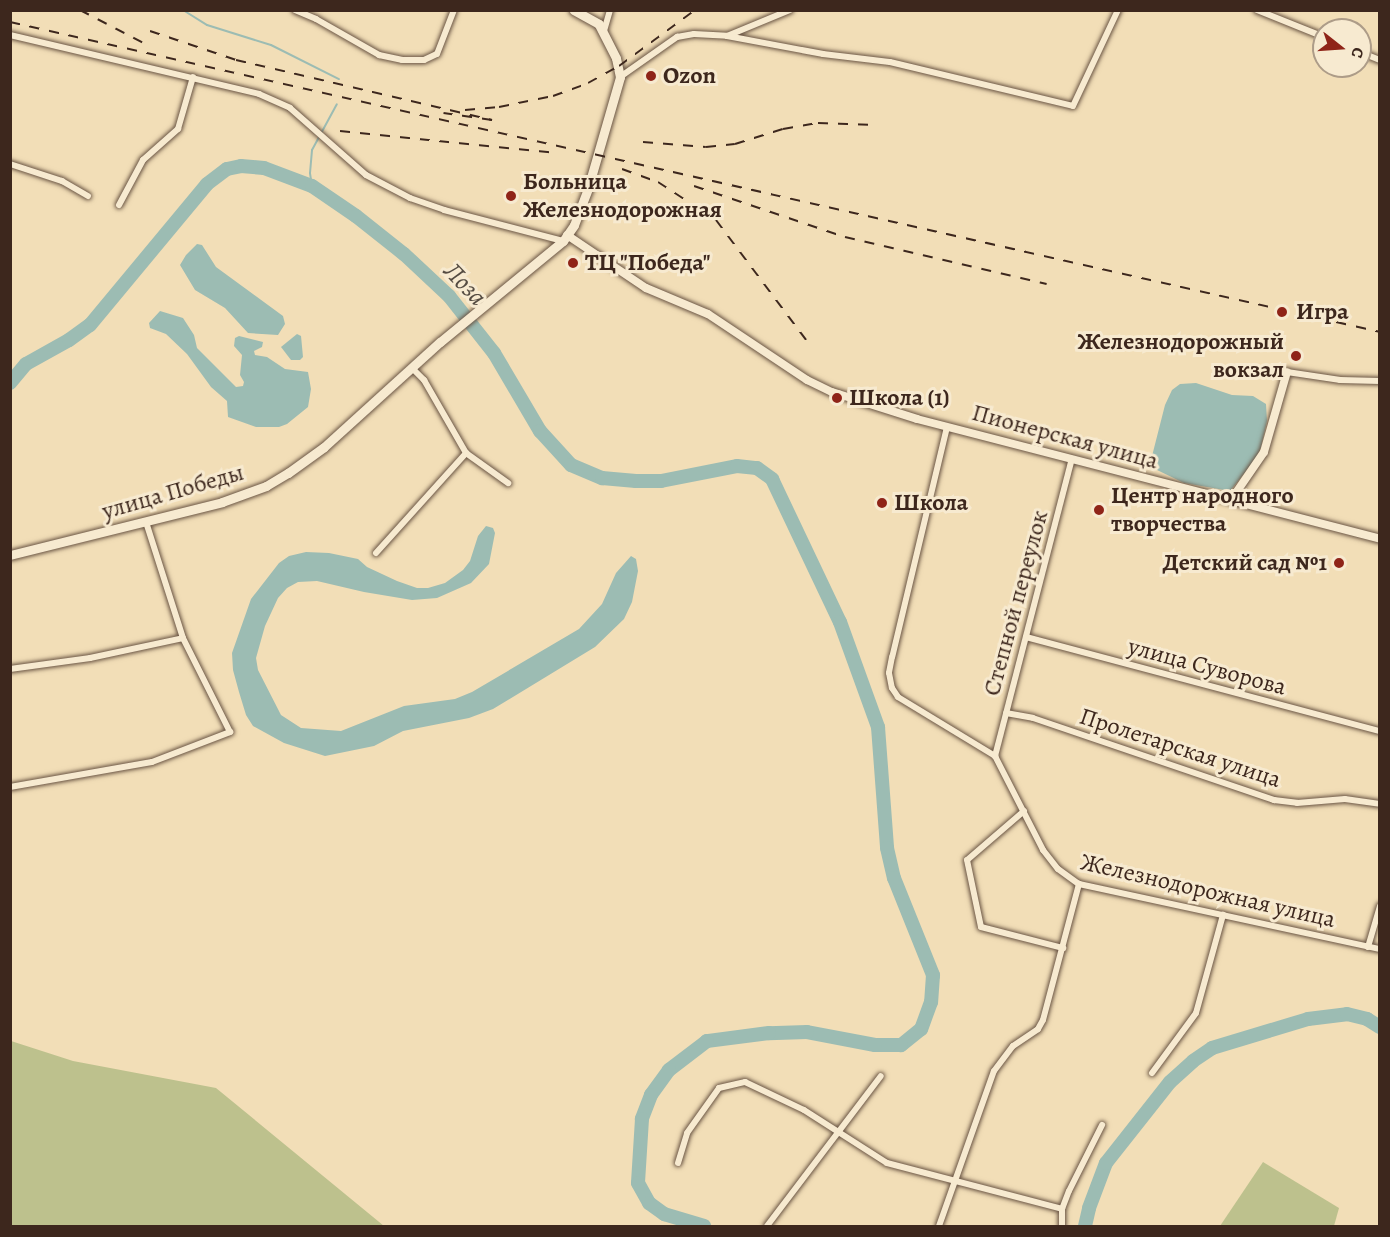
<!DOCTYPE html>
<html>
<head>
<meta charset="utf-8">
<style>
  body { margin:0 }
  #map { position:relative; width:1390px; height:1237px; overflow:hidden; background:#f2deb7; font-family:Alegreya,serif }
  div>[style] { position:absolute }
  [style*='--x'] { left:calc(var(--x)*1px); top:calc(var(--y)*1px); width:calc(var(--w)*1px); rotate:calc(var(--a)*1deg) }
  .green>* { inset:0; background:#bdc18d }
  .water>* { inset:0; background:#9cbcb3 }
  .stream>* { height:2px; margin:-1px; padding:0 1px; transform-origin:1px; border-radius:1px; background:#9cbcb3 }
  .river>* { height:14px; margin:-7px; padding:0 7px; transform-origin:7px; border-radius:7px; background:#9cbcb3 }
  .roads { filter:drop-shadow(0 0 2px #6a5544) drop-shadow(0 0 2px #6a5544) }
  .minor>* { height:6px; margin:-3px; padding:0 3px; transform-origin:3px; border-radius:3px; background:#f7ead0 }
  .tertiary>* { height:8px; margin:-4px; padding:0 4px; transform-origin:4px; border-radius:4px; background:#f7ead0 }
  .secondary>* { height:9px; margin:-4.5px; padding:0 4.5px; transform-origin:4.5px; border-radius:4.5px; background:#f7ead0 }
  .rail>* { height:2px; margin-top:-1px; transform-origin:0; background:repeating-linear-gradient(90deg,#3d271d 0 10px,transparent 0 20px) }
  .dots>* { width:16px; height:16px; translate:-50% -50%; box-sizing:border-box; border:3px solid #f7ead0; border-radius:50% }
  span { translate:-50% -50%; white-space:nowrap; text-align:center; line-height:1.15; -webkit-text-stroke:6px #f7ead0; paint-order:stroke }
  .poi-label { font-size:24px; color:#3d271d; font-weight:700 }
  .left { translate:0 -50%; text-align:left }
  .right { translate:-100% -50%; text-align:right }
  .street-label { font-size:24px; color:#3d271d }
  .water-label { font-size:26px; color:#554c42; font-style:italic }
  .frame { position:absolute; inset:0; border:12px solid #3d271d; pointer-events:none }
  .north { position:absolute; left:1312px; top:18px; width:60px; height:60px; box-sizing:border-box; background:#f7ead0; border:2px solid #ad9c88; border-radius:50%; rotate:107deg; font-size:16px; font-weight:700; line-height:24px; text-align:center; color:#3d271d }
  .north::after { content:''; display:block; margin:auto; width:21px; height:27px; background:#8f2418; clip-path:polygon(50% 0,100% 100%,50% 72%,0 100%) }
</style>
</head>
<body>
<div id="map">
  <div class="green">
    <i style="clip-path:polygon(11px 1041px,73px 1061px,216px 1088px,384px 1226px,11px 1226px)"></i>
    <i style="clip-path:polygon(1263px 1162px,1339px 1208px,1334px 1226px,1220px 1226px)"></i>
  </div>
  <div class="water">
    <i style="clip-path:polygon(197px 244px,202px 245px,216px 267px,283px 316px,285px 324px,278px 335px,248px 333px,225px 308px,195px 290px,180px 265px,186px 255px)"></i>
    <i style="clip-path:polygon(160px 311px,183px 318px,194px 335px,197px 348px,236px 387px,243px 386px,244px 382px,240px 375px,242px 355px,234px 346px,235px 338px,239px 336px,263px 342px,262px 347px,254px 351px,255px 355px,267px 357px,285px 369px,308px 372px,311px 389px,308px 407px,287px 424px,279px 427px,256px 427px,228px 417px,227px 401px,211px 387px,187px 354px,166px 334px,150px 328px,149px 323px)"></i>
    <i style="clip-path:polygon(297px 334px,301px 336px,303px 357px,300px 360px,291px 360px,281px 347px)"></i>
    <i style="clip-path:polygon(1196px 383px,1232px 395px,1253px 396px,1266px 404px,1267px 421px,1261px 447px,1255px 460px,1230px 491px,1184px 483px,1157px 470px,1151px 460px,1165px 405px,1172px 390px,1180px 384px)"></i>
    <i style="clip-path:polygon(486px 526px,493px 528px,495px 533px,489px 564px,471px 583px,437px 598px,412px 600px,364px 592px,317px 581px,298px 582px,287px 588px,278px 598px,265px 626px,256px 658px,258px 670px,281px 715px,301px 728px,341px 731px,404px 706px,455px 699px,472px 692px,579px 629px,602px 604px,616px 573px,631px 556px,636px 559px,638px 571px,632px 602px,624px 619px,595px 647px,493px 709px,469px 718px,403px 731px,374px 746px,325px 756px,284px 743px,253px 726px,246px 715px,239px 692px,233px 670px,232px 653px,251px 599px,279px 563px,289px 556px,306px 552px,329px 553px,358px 559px,367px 567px,397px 581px,417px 588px,428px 588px,445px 583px,463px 570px,470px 561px,478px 536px)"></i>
  </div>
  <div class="stream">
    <i style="--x:183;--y:10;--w:28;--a:32"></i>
    <i style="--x:207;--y:25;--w:67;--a:17.4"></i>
    <i style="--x:271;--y:45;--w:76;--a:26.6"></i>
    <i style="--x:312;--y:186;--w:13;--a:-99"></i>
    <i style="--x:310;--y:173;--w:23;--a:-85"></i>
    <i style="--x:312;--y:150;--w:52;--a:-61.5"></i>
    <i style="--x:10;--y:373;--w:7;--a:34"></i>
  </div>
  <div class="river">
    <i style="--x:10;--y:383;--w:25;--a:-50"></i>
    <i style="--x:26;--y:364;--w:49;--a:-29.2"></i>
    <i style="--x:69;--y:340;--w:26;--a:-36"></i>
    <i style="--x:90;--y:325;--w:183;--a:-50.3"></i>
    <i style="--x:207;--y:184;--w:25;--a:-37"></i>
    <i style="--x:227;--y:169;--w:14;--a:-12"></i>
    <i style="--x:241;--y:166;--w:23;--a:5"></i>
    <i style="--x:264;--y:168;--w:51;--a:20.6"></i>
    <i style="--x:312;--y:186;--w:53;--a:34.3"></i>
    <i style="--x:356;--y:216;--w:61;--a:38.4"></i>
    <i style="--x:404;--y:254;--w:62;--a:43"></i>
    <i style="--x:449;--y:296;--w:73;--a:51.7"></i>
    <i style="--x:494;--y:353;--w:91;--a:59.5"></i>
    <i style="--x:540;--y:431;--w:46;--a:47.6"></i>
    <i style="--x:571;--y:465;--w:34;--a:23"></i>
    <i style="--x:602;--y:478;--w:34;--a:5"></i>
    <i style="--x:636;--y:481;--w:25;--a:0"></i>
    <i style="--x:661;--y:481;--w:77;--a:-11.2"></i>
    <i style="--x:737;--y:466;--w:20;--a:6"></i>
    <i style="--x:757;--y:468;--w:19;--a:36"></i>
    <i style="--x:772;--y:479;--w:158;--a:64.6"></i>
    <i style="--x:840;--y:622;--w:112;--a:70.1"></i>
    <i style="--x:878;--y:727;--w:121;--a:85.7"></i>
    <i style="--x:887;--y:848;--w:31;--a:77"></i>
    <i style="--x:894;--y:878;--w:105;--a:68.1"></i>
    <i style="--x:933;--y:975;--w:27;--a:94"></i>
    <i style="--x:931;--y:1002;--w:29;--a:110"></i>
    <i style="--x:921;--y:1029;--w:26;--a:141"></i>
    <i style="--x:901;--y:1045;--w:26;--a:180"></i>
    <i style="--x:875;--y:1045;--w:69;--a:-169.2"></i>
    <i style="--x:807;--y:1032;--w:38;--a:178"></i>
    <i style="--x:769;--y:1033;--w:63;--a:172.6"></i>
    <i style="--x:707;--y:1041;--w:48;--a:142.7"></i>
    <i style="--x:669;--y:1070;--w:31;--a:126"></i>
    <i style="--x:651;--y:1095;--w:26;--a:111"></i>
    <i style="--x:642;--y:1119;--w:64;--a:93.6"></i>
    <i style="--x:638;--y:1183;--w:23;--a:61"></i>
    <i style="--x:649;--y:1203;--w:19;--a:36"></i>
    <i style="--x:664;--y:1214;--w:42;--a:16.7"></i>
    <i style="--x:1085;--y:1226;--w:18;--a:-77"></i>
    <i style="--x:1089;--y:1208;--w:48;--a:-69.3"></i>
    <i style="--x:1106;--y:1163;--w:103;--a:-51.7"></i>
    <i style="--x:1170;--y:1082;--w:31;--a:-42"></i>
    <i style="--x:1193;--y:1061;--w:23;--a:-34"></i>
    <i style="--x:1212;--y:1048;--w:100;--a:-16.8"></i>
    <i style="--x:1308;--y:1019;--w:39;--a:-7"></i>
    <i style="--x:1347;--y:1014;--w:21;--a:14"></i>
    <i style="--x:1367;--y:1019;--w:15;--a:32"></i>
  </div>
  <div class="roads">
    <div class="minor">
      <i style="--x:295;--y:10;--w:23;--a:23"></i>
      <i style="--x:316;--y:19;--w:73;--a:29.7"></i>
      <i style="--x:379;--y:55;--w:24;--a:12"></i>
      <i style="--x:402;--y:60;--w:22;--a:0"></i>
      <i style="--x:424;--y:60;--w:14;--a:-25"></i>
      <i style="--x:437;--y:54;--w:47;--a:-68.9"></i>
      <i style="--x:1257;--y:10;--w:72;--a:21.9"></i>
      <i style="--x:604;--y:31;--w:22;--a:-74"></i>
      <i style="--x:10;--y:35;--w:256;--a:13.3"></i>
      <i style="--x:259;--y:94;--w:34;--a:24"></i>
      <i style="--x:290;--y:108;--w:101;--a:41.4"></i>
      <i style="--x:366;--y:175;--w:50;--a:27.6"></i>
      <i style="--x:410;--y:198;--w:36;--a:19"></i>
      <i style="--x:444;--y:210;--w:123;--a:14.6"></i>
      <i style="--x:727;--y:36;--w:98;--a:10.6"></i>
      <i style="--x:823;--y:54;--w:67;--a:6.8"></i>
      <i style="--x:890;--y:62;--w:188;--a:13.5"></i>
      <i style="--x:1073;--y:106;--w:106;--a:-64.9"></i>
      <i style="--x:1360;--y:52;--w:22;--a:22"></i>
      <i style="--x:620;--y:77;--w:70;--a:-35.1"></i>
      <i style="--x:677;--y:37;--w:17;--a:-10"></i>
      <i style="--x:694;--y:34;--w:33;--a:3"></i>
      <i style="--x:727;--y:36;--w:68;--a:-22.4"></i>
      <i style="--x:10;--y:164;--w:55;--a:18.1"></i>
      <i style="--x:62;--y:181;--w:30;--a:30"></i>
      <i style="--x:119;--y:205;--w:51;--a:-61.9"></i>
      <i style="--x:143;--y:160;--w:47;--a:-41.5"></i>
      <i style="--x:178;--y:129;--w:54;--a:-73.9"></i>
      <i style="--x:413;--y:369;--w:16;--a:45"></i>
      <i style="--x:424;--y:380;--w:84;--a:60.1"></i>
      <i style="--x:466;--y:453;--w:52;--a:35.5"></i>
      <i style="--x:1287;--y:372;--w:54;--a:8.6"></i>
      <i style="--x:1340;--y:380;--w:40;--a:1.4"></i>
      <i style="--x:947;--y:427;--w:236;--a:103.4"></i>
      <i style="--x:892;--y:657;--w:16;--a:101"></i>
      <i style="--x:889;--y:673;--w:15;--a:79"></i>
      <i style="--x:892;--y:688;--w:11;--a:56"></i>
      <i style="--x:898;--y:697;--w:114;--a:31.3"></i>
      <i style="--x:995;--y:756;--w:106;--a:62.9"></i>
      <i style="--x:1043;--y:850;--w:24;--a:52"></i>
      <i style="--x:1058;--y:869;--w:26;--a:36"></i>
      <i style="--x:1079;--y:884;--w:308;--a:12.2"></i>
      <i style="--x:376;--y:553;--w:135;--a:-48"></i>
      <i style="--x:1026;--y:637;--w:366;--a:14.9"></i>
      <i style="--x:10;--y:669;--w:81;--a:-7.8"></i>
      <i style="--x:90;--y:658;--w:95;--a:-12.1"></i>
      <i style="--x:1006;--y:713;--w:27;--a:10"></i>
      <i style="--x:1033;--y:718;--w:255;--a:18.8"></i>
      <i style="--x:1274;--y:800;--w:23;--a:7"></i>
      <i style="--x:1297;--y:803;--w:48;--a:-4.8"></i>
      <i style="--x:1345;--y:799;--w:35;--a:8"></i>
      <i style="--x:995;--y:756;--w:307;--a:-75.5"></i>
      <i style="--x:10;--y:787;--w:144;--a:-10"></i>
      <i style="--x:152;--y:762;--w:84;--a:-21"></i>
      <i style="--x:230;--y:732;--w:105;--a:-116.6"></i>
      <i style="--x:183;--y:638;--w:122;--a:-107.7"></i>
      <i style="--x:1024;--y:811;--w:75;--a:139.3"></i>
      <i style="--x:967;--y:860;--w:68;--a:78.2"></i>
      <i style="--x:981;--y:927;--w:85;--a:14.4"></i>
      <i style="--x:1368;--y:947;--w:43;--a:-73.7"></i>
      <i style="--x:1152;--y:1073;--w:74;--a:-53.7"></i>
      <i style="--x:1196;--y:1013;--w:102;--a:-74.6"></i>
      <i style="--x:678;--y:1163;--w:31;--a:-73"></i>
      <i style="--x:687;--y:1133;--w:55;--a:-54.6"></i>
      <i style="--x:719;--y:1088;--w:27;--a:-13"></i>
      <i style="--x:745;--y:1082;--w:65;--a:25.4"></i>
      <i style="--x:804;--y:1110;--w:98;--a:32.6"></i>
      <i style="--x:887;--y:1163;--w:181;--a:14.7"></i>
      <i style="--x:767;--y:1226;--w:188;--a:-52.8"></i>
      <i style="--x:939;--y:1226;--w:164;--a:-70.5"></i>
      <i style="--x:994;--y:1071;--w:31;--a:-53"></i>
      <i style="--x:1013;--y:1046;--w:30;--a:-34"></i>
      <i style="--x:1038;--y:1029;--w:10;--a:-61"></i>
      <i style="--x:1043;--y:1020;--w:141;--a:-75.2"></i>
      <i style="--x:1062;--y:1226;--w:17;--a:-90"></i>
      <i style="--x:1062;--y:1209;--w:19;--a:-69"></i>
      <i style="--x:1069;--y:1191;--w:74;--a:-63.4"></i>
    </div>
    <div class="tertiary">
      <i style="--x:567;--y:235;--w:95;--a:33.9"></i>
      <i style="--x:646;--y:288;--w:67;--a:22.8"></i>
      <i style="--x:708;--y:314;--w:119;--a:33.7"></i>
      <i style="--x:807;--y:380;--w:28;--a:26"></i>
      <i style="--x:832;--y:392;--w:89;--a:17.6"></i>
      <i style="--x:917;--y:419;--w:478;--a:14.5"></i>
      <i style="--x:1231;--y:500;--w:58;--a:-55.5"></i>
      <i style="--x:1264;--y:452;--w:83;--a:-74"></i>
    </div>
    <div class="secondary">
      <i style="--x:10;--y:555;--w:219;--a:-14"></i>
      <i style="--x:222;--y:502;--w:47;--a:-20"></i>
      <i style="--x:266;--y:486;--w:26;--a:-31"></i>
      <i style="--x:288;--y:473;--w:44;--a:-35.8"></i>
      <i style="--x:324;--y:447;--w:156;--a:-42.2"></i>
      <i style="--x:440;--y:342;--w:159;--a:-39.4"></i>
      <i style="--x:563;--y:241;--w:19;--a:-55"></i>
      <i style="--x:574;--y:225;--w:40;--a:-69"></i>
      <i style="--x:588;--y:188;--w:116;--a:-73.9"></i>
      <i style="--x:620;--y:77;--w:19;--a:-102"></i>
      <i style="--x:616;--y:58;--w:38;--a:-117"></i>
      <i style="--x:599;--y:24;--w:29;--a:-151"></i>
    </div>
  </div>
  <div class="rail">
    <i style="--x:80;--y:10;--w:80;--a:27.5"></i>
    <i style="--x:10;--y:22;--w:1405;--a:12.75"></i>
    <i style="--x:150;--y:31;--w:91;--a:18.6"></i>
    <i style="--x:236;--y:60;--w:263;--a:13.2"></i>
    <i style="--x:492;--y:120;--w:49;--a:-171.7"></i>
    <i style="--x:465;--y:110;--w:34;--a:-5"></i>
    <i style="--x:499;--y:107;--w:55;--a:-11.5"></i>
    <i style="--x:553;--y:96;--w:37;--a:-20"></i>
    <i style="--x:588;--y:83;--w:35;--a:-29"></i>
    <i style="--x:619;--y:66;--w:94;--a:-36.4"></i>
    <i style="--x:340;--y:131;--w:216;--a:5.8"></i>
    <i style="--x:643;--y:142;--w:63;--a:4.5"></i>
    <i style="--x:706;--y:147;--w:29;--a:-6"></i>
    <i style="--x:735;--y:144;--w:50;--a:-17.4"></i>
    <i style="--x:783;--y:129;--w:36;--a:-10"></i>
    <i style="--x:818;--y:123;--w:58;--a:2"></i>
    <i style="--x:622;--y:169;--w:38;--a:20"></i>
    <i style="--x:658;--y:182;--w:69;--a:33.2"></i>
    <i style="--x:716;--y:220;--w:150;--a:53.1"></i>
    <i style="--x:694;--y:186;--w:159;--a:18.7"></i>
    <i style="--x:845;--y:237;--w:207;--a:13.1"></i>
  </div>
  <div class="dots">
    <i style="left:651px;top:76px;background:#8f2418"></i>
    <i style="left:511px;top:196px;background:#8f2418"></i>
    <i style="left:573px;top:263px;background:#8f2418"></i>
    <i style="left:1282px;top:312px;background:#8f2418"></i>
    <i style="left:1296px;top:356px;background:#8f2418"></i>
    <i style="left:837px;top:398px;background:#8f2418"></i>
    <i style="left:882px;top:503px;background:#8f2418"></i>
    <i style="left:1099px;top:510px;background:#8f2418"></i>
    <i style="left:1339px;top:563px;background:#8f2418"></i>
  </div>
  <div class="poi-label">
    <span class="left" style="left:663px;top:76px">Ozon</span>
    <span class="left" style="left:523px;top:196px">Больница<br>Железнодорожная</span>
    <span class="left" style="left:585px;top:263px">ТЦ "Победа"</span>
    <span class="left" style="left:1296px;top:312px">Игра</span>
    <span class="right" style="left:1284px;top:356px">Железнодорожный<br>вокзал</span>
    <span class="left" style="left:849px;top:398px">Школа (1)</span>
    <span class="left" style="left:1111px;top:510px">Центр народного<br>творчества</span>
    <span class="left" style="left:894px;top:503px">Школа</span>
    <span class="right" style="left:1327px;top:563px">Детский сад №1</span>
  </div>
  <div class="street-label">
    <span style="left:1065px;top:437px;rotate:15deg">Пионерская улица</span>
    <span style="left:173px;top:492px;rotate:-16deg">улица Победы</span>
    <span style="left:1016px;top:603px;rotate:-75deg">Степной переулок</span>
    <span style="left:1207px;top:667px;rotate:15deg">улица Суворова</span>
    <span style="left:1180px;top:748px;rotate:18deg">Пролетарская улица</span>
    <span style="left:1208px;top:891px;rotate:13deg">Железнодорожная улица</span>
  </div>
  <div class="water-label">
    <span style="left:465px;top:284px;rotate:46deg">Лоза</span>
  </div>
  <div class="frame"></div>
  <div class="north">С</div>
</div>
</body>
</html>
